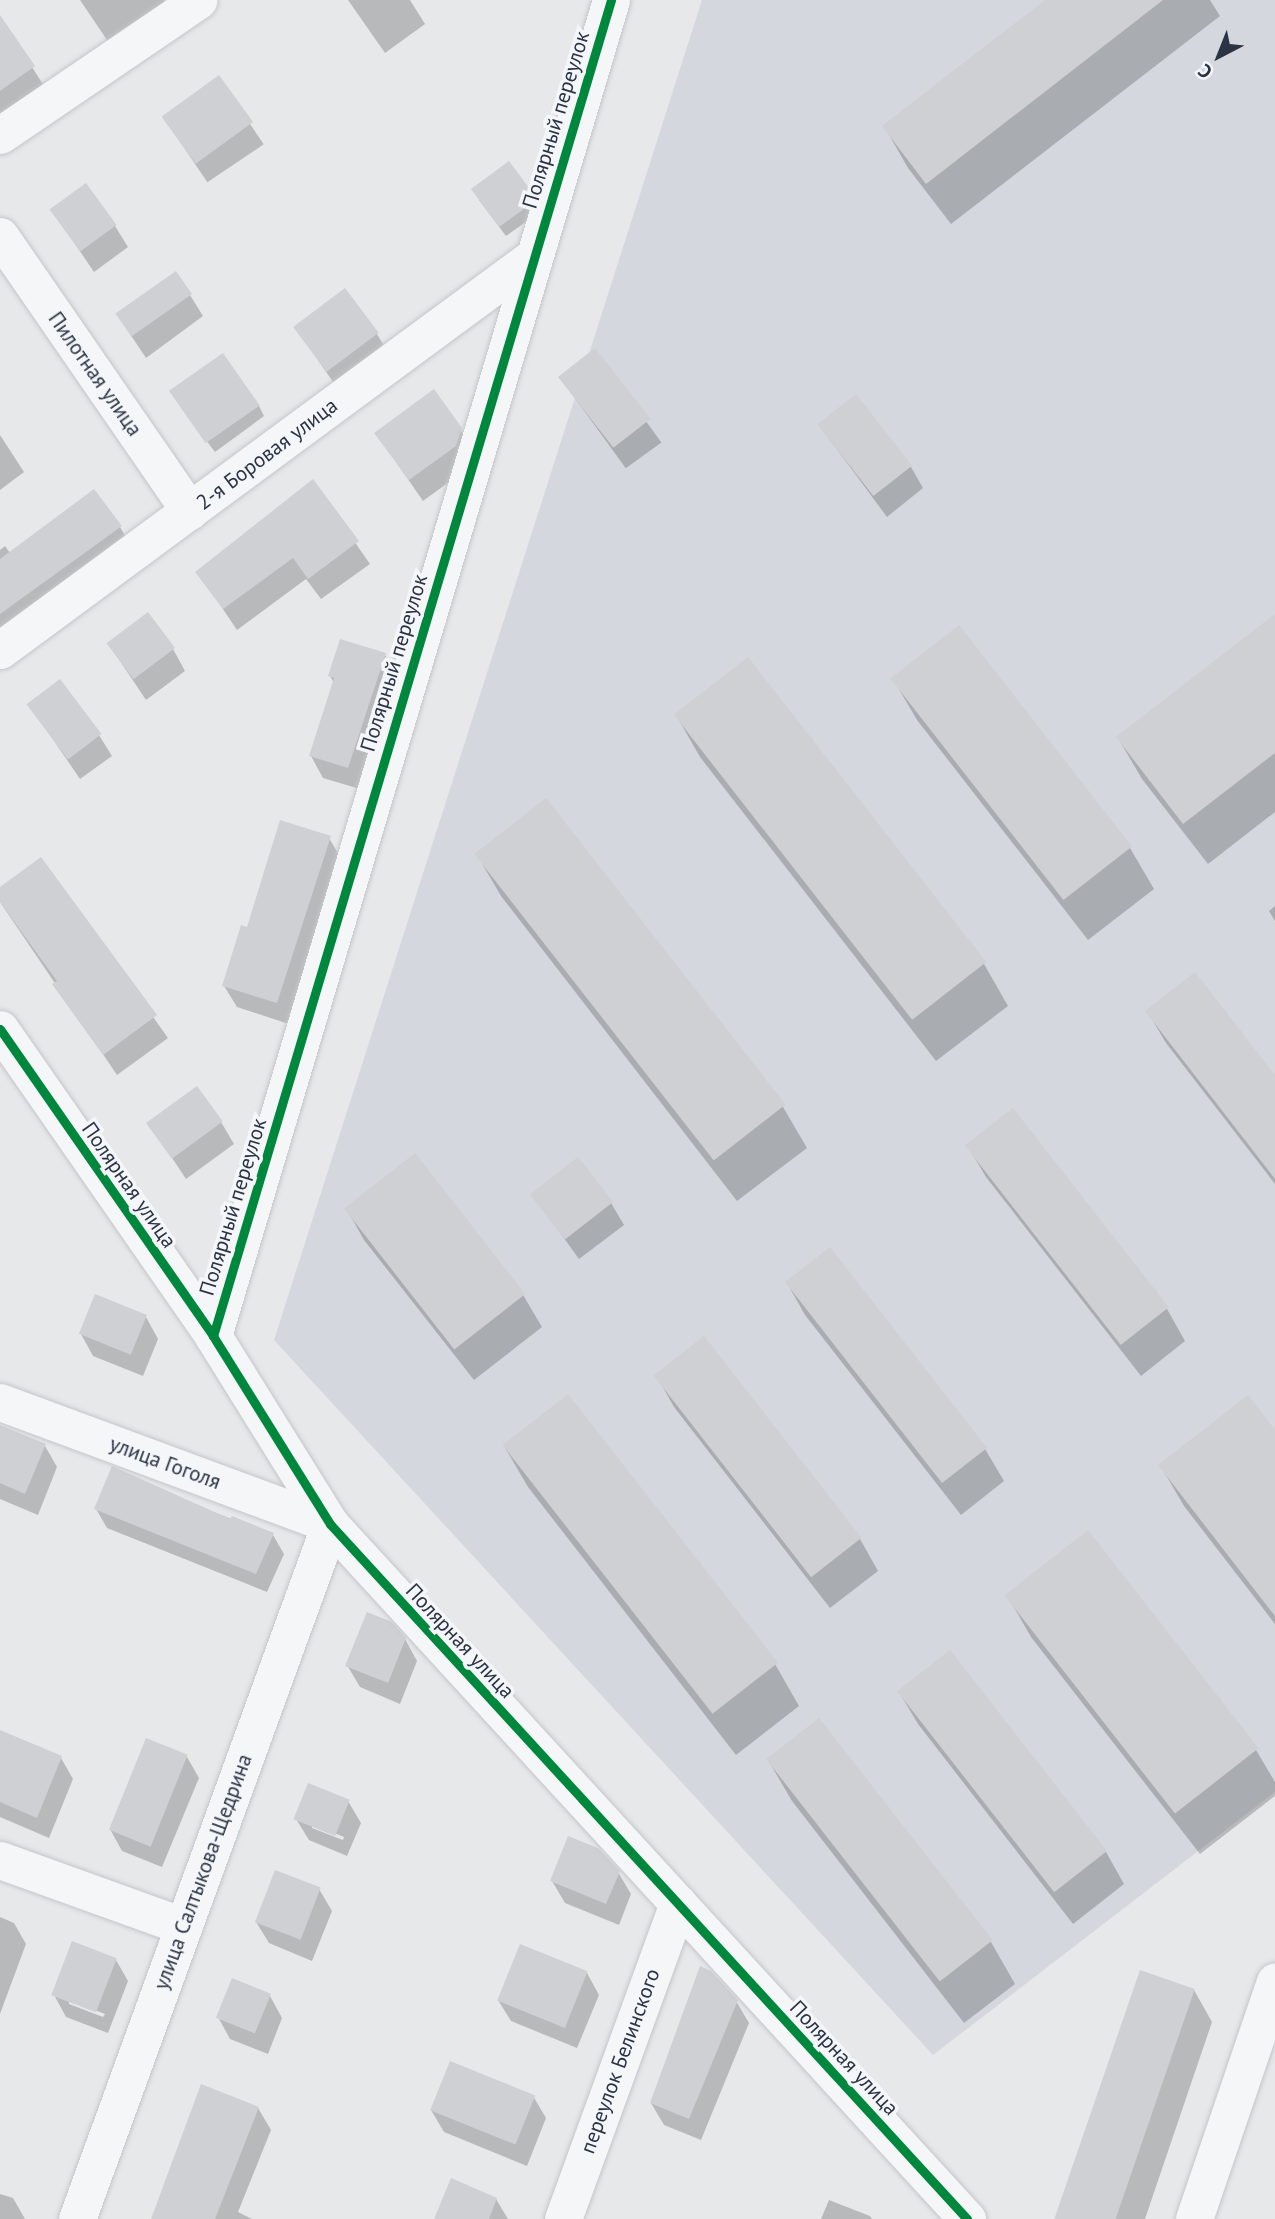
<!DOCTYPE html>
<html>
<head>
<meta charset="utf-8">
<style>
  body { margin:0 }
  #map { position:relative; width:1275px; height:2219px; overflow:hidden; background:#e6e8ea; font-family:"PT Sans",sans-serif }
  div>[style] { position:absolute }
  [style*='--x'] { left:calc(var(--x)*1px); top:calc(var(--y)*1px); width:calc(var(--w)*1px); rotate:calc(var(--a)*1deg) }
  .built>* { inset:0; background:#d4d7dd }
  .shadow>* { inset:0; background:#0003; transform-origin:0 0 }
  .building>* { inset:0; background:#ced0d3; transform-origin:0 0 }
  .roads { filter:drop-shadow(0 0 2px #c4c6c8) drop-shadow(0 0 2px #c4c6c8) }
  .minor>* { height:37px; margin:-18.5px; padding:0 18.5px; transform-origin:18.5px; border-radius:18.5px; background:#f5f6f7 }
  .cycleway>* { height:9px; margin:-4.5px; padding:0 4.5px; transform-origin:4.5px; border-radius:4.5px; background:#00873e }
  span { translate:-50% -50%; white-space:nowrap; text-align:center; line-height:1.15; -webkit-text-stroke:7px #f4f6f9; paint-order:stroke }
  .street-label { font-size:21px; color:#2b3445 }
  .north { position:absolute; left:1184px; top:21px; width:70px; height:70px; -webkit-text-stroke:5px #f4f6f9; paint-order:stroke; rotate:222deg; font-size:19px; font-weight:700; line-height:28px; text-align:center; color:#2b3445 }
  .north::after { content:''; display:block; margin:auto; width:24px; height:32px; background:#2b3445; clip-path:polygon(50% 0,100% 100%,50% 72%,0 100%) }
</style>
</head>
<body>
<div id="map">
  <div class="built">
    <i style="clip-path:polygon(702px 0,1275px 0,1275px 1792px,933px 2055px,274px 1340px)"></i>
  </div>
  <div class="shadow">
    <i style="clip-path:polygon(80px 0,164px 0,166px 4px,109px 43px)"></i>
    <i style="clip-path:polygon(348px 0,410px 0,425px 24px,385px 53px)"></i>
    <i style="clip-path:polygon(1047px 0,1210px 0,1220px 16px,951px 224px,908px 168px,884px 126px)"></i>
    <i style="clip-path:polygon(7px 28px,46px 89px,0 121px,0 33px)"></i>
    <i style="left:219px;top:78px;width:80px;height:68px;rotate:56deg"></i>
    <i style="clip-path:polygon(530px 193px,537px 204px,533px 217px,506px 236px,479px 200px)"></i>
    <i style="clip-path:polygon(52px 210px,115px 226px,128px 247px,94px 272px)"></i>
    <i style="clip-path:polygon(190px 295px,203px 316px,146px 358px,118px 316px)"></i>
    <i style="clip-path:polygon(295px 327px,377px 334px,390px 356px,340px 392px)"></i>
    <i style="left:595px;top:351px;width:113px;height:44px;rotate:54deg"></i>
    <i style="clip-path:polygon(178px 403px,259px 406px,264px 416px,215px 452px)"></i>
    <i style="clip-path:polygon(819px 425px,911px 467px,923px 488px,887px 517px)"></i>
    <i style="clip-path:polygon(460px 429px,473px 451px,468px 468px,423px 501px,376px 433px)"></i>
    <i style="clip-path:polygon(0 435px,24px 472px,0 490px)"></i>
    <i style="clip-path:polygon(313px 482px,370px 564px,321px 599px,306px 579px,237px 630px,198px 572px)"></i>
    <i style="clip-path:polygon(120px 527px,132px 548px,0 645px,0 550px,5px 546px,10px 553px)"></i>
    <i style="clip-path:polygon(1275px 616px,1275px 812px,1208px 864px,1142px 779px,1118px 738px)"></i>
    <i style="clip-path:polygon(108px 643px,173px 649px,185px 671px,146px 700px)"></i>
    <i style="clip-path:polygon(385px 655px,397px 676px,360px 789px,323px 778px,311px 756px,334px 683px,330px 676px)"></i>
    <i style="clip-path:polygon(748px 659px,984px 964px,1008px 1006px,936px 1061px,700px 757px,676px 715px)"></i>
    <i style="clip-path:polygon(893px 679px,1130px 848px,1154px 889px,1088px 940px,917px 720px)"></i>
    <i style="clip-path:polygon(29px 704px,99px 735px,112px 756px,80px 779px)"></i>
    <i style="clip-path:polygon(329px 838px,342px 860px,289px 1024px,237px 1007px,224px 986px)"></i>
    <i style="clip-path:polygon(477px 855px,783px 1107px,807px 1148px,737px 1201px,501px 896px)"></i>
    <i style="clip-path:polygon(41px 859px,168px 1038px,117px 1075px,0 902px,0 889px)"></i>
    <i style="clip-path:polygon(1275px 906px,1275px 921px,1269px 911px)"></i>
    <i style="clip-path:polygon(1147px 1011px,1275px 1078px,1275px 1184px,1166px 1043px)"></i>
    <i style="clip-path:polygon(1013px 1110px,1167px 1309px,1185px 1341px,1141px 1376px,986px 1177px,967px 1145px)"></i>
    <i style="clip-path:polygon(221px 1122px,234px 1144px,186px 1179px,149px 1123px)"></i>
    <i style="clip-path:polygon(414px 1155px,523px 1295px,542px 1327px,474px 1380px,364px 1240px,346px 1208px)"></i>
    <i style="clip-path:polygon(532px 1194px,611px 1203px,624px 1225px,579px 1259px)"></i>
    <i style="clip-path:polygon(787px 1283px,985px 1449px,1004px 1481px,961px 1515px,805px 1315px)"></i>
    <i style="clip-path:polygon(146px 1317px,158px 1339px,143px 1376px,93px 1356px,81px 1334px)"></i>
    <i style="clip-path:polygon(703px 1338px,860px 1539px,878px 1571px,830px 1608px,674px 1407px,656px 1375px)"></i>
    <i style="clip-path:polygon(0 1429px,45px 1446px,57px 1467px,38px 1515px,0 1499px)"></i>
    <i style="clip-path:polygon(1275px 1432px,1275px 1624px,1184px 1506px,1160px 1465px)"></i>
    <i style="clip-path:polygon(504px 1446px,775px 1664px,799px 1706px,736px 1755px,528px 1487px)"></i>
    <i style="clip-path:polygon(159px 1491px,273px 1535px,284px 1554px,267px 1592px,107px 1528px,96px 1509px)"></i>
    <i style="clip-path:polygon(1007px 1595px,1256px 1750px,1275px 1782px,1275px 1796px,1200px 1854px,1031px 1637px)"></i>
    <i style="clip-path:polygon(405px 1639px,417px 1661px,400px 1704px,360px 1687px,347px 1665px)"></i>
    <i style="clip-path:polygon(950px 1652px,1106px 1852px,1124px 1884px,1073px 1924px,918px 1724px,899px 1692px)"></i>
    <i style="clip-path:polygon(819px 1720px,991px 1942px,1015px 1984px,964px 2023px,792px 1801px,768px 1760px)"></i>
    <i style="clip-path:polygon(0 1737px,61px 1758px,73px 1779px,49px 1838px,0 1817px)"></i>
    <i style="clip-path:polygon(187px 1757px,199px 1778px,162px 1867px,122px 1851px,110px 1829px)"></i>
    <i style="clip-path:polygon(evenodd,348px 1801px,361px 1823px,347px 1856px,309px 1840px,296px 1819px,348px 1801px,312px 1824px,344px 1837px,343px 1840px,312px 1828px,312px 1824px)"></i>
    <i style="clip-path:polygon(618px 1872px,631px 1894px,619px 1925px,565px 1903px,552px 1881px)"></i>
    <i style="clip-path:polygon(319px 1889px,332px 1911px,312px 1961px,269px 1943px,256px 1922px)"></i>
    <i style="clip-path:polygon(0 1917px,14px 1923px,26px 1944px,0 2014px)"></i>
    <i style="clip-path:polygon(evenodd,116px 1960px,128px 1981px,108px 2033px,66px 2017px,54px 1995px,116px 1960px,69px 2000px,105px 2014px,103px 2017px,69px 2004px,69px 2000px)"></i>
    <i style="clip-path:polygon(587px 1973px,599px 1995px,577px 2048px,511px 2021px,498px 2000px)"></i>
    <i style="clip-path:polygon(1194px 1990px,1212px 2022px,1145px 2219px,1057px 2219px)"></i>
    <i style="clip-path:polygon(270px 1996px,282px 2018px,268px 2054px,230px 2039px,218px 2017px)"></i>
    <i style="clip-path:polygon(736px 2001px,749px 2023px,701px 2140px,664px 2125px,651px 2103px)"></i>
    <i style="clip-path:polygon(533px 2096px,546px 2118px,527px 2166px,444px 2132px,431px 2110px)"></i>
    <i style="clip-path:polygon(258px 2108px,271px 2130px,238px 2212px,252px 2219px,153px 2219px)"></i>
    <i style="clip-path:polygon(0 2194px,13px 2198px,25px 2219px,0 2219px)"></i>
    <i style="clip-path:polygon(496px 2199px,508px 2219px,440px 2219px)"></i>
    <i style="clip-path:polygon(829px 2200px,870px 2216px,872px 2219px,821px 2219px)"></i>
  </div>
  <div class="building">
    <i style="clip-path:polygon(1045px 0,1163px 0,926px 184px,882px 126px)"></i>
    <i style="clip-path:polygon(0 15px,35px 66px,0 91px)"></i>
    <i style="left:219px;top:75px;width:58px;height:71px;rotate:54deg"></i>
    <i style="clip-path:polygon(509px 161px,532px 192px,528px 206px,499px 227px,471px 189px)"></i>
    <i style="left:86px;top:183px;width:52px;height:45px;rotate:54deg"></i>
    <i style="left:176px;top:271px;width:28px;height:74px;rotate:55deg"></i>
    <i style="left:345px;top:288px;width:56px;height:65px;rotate:53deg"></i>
    <i style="left:595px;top:348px;width:90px;height:47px;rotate:52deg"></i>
    <i style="left:223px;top:353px;width:64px;height:66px;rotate:55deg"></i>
    <i style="clip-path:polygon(434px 389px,462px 428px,456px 446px,409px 480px,374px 433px)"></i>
    <i style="left:856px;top:394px;width:91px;height:49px;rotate:52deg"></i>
    <i style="clip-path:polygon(313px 479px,359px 541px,308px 579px,293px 558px,223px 609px,195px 572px)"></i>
    <i style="clip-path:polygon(94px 489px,122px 526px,0 614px,0 559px)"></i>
    <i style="left:148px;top:612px;width:45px;height:52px;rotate:53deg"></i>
    <i style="clip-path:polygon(1275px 614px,1275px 753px,1183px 824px,1116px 737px)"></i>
    <i style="left:959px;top:625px;width:281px;height:87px;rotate:52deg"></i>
    <i style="clip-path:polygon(340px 639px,386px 653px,348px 768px,309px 756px,334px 678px,328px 676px)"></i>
    <i style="left:748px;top:657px;width:387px;height:94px;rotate:52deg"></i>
    <i style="left:60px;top:679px;width:69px;height:42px;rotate:53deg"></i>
    <i style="left:546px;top:798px;width:389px;height:91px;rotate:52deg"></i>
    <i style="clip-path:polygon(280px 820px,331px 836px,277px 1003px,222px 986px,241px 925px,247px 927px)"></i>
    <i style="clip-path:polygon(41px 857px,157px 1015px,103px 1055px,52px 984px,57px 981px,0 902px,0 887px)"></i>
    <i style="clip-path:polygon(1195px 972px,1275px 1075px,1275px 1179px,1145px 1011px)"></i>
    <i style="left:197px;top:1086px;width:44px;height:63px;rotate:54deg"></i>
    <i style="left:1013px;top:1108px;width:253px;height:61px;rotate:52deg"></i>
    <i style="left:415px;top:1153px;width:179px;height:90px;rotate:52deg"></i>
    <i style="left:578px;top:1157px;width:57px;height:61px;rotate:52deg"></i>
    <i style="left:830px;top:1247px;width:255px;height:57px;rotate:52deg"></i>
    <i style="left:95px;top:1294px;width:56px;height:43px;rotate:22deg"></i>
    <i style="left:704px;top:1336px;width:256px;height:64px;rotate:52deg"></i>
    <i style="left:568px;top:1394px;width:341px;height:83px;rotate:52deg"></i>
    <i style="clip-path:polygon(1248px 1395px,1275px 1430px,1275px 1616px,1158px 1465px)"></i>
    <i style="clip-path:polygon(0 1425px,46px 1444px,25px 1494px,0 1483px)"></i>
    <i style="clip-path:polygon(112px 1466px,230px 1519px,232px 1516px,274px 1533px,256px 1574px,94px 1509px)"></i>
    <i style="left:1088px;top:1530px;width:277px;height:106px;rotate:52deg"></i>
    <i style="clip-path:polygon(367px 1612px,392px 1622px,406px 1638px,388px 1683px,345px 1666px)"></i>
    <i style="left:950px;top:1650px;width:255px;height:67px;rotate:52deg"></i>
    <i style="left:819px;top:1718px;width:282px;height:67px;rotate:52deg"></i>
    <i style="clip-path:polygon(0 1730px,62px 1756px,37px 1818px,0 1802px)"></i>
    <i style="left:146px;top:1738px;width:45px;height:99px;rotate:22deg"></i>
    <i style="left:308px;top:1783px;width:45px;height:39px;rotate:22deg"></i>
    <i style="clip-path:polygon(568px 1836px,598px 1848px,620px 1871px,606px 1904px,550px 1881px)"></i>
    <i style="left:275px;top:1870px;width:49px;height:56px;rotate:21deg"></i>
    <i style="left:72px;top:1941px;width:48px;height:58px;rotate:21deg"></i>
    <i style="left:520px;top:1944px;width:73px;height:61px;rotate:22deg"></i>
    <i style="clip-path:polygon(700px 1966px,711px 1971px,738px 2000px,689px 2119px,650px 2103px)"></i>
    <i style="left:1140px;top:1970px;width:58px;height:263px;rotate:19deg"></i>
    <i style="left:232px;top:1978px;width:42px;height:43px;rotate:22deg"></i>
    <i style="left:450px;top:2061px;width:92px;height:53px;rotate:22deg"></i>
    <i style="clip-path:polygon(201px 2084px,259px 2107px,215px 2219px,151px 2219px)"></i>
    <i style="clip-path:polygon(451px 2178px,497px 2198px,489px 2219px,434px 2219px)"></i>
  </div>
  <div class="roads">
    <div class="minor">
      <i style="--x:0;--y:135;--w:240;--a:-34.2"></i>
      <i style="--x:0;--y:236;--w:334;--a:55.4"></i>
      <i style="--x:0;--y:650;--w:662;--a:-36.4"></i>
      <i style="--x:0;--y:1029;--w:374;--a:55.2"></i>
      <i style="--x:213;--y:1336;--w:221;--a:58.1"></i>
      <i style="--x:330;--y:1524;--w:943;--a:47.49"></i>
      <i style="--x:213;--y:1336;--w:1394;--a:-73.41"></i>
      <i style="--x:0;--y:1402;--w:352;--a:20.3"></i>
      <i style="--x:330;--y:1524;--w:740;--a:110"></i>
      <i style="--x:0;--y:1860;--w:195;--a:19.8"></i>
      <i style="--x:563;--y:2219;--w:336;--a:-70"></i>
      <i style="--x:1194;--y:2219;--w:251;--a:-71.2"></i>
    </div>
  </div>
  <div class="cycleway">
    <i style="--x:0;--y:1029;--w:374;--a:55.2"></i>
    <i style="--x:213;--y:1336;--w:221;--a:58.1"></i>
    <i style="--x:330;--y:1524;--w:943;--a:47.49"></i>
    <i style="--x:213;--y:1336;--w:1394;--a:-73.41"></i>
  </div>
  <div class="street-label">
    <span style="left:556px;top:120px;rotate:-73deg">Полярный переулок</span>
    <span style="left:95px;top:374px;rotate:55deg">Пилотная улица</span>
    <span style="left:267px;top:454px;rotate:-37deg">2-я Боровая улица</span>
    <span style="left:394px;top:663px;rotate:-73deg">Полярный переулок</span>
    <span style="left:129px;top:1185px;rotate:55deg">Полярная улица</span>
    <span style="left:233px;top:1207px;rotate:-73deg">Полярный переулок</span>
    <span style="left:165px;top:1463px;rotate:20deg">улица Гоголя</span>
    <span style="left:460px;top:1641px;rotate:47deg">Полярная улица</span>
    <span style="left:203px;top:1872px;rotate:-70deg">улица Салтыкова-Щедрина</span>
    <span style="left:844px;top:2058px;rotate:47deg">Полярная улица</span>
    <span style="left:620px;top:2061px;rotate:-70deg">переулок Белинского</span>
  </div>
  <div class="north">С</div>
</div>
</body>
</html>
